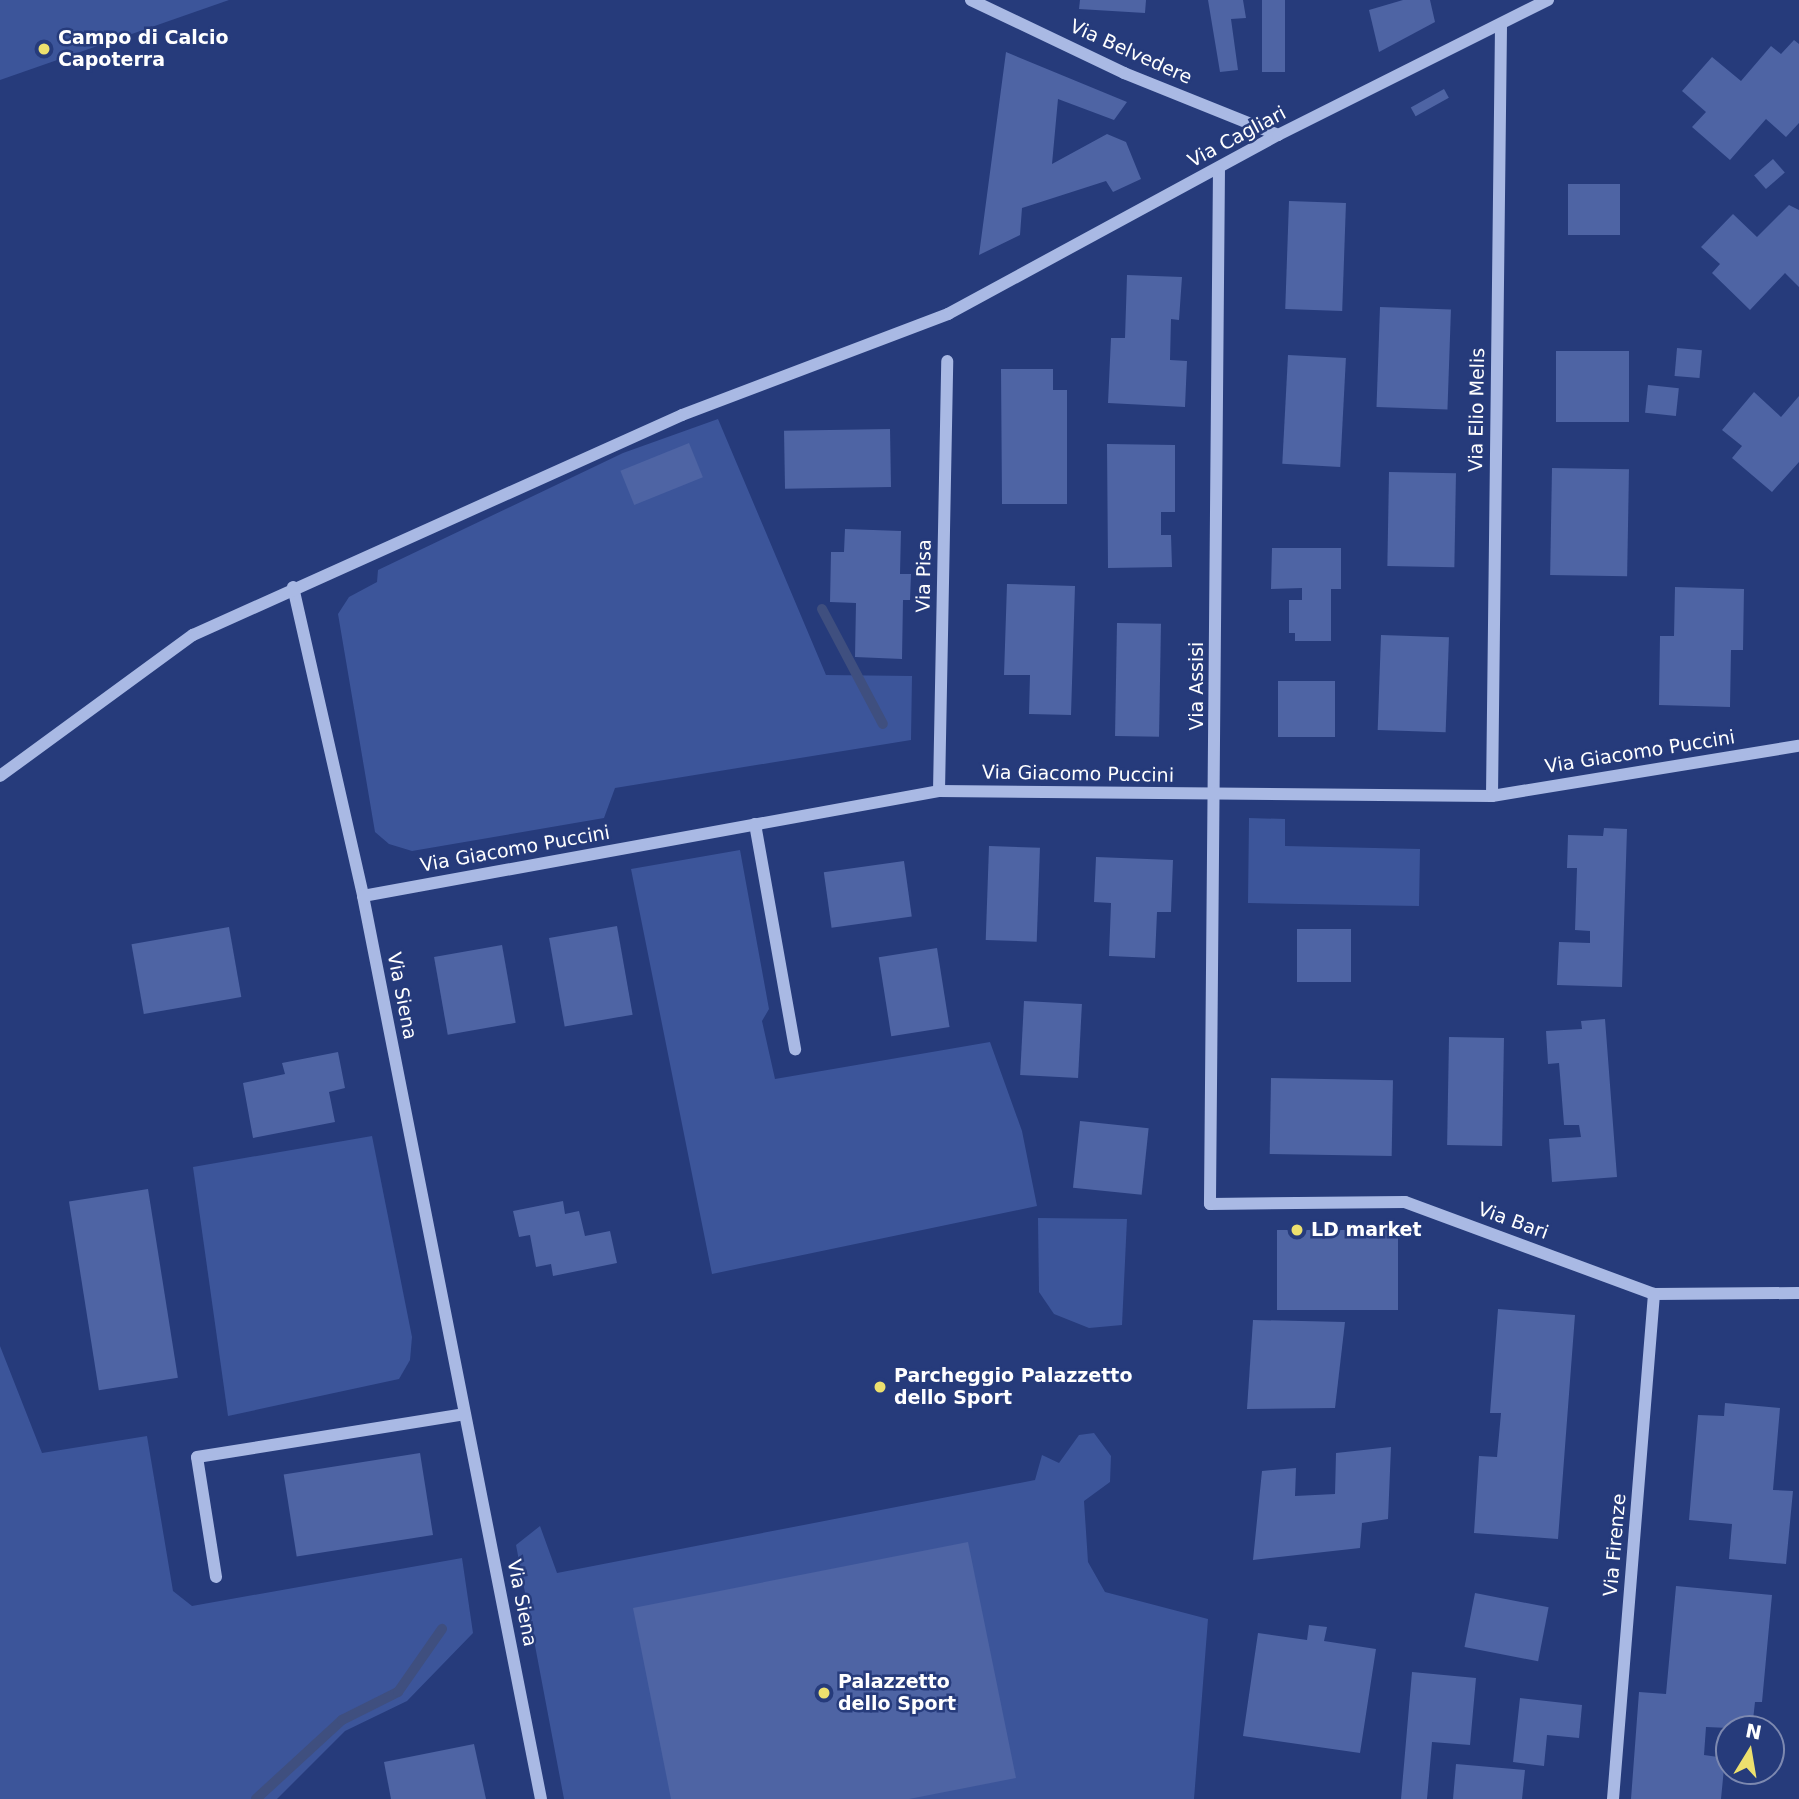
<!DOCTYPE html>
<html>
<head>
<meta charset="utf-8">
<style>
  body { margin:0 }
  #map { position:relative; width:1799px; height:1799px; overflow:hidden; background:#263b7b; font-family:"DejaVu Sans",sans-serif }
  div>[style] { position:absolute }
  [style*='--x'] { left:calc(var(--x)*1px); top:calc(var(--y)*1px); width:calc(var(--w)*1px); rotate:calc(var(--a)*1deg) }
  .green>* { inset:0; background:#3c559a }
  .stream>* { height:10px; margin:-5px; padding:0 5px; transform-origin:5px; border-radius:5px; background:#3f4f7f }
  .building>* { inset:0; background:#4e64a4; transform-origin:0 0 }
  .minor>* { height:12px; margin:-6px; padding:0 6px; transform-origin:6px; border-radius:6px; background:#a9b9e4 }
  .dots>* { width:19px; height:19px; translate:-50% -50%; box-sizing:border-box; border:4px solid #263b7b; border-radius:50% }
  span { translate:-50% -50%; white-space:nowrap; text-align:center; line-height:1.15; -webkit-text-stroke:5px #263b7b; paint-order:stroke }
  .poi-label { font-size:19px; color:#fff; font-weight:700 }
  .left { translate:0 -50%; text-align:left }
  .street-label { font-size:19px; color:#fff }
  .north { position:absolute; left:1715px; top:1715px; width:70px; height:70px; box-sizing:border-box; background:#263b7b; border:2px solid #7d89b0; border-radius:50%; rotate:11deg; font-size:19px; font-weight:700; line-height:28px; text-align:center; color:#fff }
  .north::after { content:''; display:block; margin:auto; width:24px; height:32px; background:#ede06e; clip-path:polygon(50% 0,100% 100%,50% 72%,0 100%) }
</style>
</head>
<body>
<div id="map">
  <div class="green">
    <i style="clip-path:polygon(0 0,229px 0,0 80px)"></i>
    <i style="clip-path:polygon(718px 419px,826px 675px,912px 676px,911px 740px,615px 788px,604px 818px,412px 851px,389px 844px,375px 832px,338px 614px,349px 597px,377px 582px,378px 570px,623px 453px)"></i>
    <i style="clip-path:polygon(1249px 818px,1285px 819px,1285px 846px,1420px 849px,1419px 906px,1248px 903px)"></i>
    <i style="clip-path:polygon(740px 850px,769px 1009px,762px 1021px,775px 1079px,990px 1042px,1022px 1131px,1037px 1206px,712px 1274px,631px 869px)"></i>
    <i style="clip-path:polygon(372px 1136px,412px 1337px,410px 1360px,399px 1379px,228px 1416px,193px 1167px)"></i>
    <i style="clip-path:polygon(1038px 1218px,1127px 1219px,1122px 1325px,1089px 1328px,1054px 1314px,1039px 1292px)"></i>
    <i style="clip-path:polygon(0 1346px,42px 1453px,147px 1436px,173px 1591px,192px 1606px,462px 1558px,473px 1633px,407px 1701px,345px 1731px,277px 1799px,0 1799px)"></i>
    <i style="clip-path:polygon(1094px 1433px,1111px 1456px,1110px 1482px,1084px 1501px,1088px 1562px,1105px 1592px,1208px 1619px,1194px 1799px,564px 1799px,516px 1545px,540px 1526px,557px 1573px,1035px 1480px,1042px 1455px,1059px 1463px,1079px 1435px)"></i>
  </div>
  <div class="stream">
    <i style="--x:822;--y:609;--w:130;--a:62.1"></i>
    <i style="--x:256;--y:1799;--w:117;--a:-42.6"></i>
    <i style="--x:342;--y:1720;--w:63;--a:-26.6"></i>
    <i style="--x:398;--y:1692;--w:77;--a:-55.1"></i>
  </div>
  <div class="building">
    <i style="clip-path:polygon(1080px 0,1146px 0,1145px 13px,1079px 9px)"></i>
    <i style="clip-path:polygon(1208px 0,1243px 0,1246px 18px,1231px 19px,1238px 70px,1220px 72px)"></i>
    <i style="left:1262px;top:0;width:23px;height:72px"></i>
    <i style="clip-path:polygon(1403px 0,1430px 0,1435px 22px,1379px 52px,1369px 10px)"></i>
    <i style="clip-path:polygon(1794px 40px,1799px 44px,1799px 123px,1786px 137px,1766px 119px,1730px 160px,1692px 127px,1706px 112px,1682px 91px,1712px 57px,1741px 81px,1771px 46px,1781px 54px)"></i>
    <i style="clip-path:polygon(1006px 52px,1127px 102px,1114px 120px,1058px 99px,1052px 164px,1107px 134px,1126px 142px,1141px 179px,1113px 192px,1106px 181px,1022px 208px,1020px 235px,979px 255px)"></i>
    <i style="left:1444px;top:89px;width:10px;height:38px;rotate:61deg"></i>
    <i style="left:1773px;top:159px;width:18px;height:25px;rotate:49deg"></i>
    <i style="left:1568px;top:184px;width:52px;height:51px"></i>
    <i style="left:1289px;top:201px;width:57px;height:108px;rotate:2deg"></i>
    <i style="clip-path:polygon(1789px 205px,1799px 210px,1799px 287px,1785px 273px,1750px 310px,1712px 273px,1720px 264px,1701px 247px,1733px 214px,1757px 237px)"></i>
    <i style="clip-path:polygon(1127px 275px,1182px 277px,1179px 320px,1171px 319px,1170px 360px,1187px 361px,1185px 407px,1108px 403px,1111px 338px,1125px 338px)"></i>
    <i style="left:1380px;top:307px;width:71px;height:100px;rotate:2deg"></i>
    <i style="left:1677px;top:348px;width:25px;height:28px;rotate:5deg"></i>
    <i style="left:1556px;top:351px;width:73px;height:71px"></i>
    <i style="left:1288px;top:355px;width:58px;height:109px;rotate:3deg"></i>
    <i style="clip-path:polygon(1001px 369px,1053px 369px,1053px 390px,1067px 390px,1067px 504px,1002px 504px)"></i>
    <i style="left:1648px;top:385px;width:31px;height:28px;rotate:6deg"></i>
    <i style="clip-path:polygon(1754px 392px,1781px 417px,1799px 396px,1799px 462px,1772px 492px,1732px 458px,1742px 446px,1722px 430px)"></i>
    <i style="left:890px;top:429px;width:58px;height:106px;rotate:89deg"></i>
    <i style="left:689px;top:443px;width:37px;height:74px;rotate:68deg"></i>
    <i style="clip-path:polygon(1107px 444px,1175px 445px,1175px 512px,1161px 512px,1161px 535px,1171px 535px,1172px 567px,1108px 568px)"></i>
    <i style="left:1552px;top:468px;width:77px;height:107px;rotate:1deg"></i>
    <i style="left:1389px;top:472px;width:67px;height:94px;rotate:1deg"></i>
    <i style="clip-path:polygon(845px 529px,901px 531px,900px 574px,911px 574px,910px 600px,903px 600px,902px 659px,855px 657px,856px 603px,830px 602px,831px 552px,844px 552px)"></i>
    <i style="clip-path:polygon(1272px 548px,1341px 548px,1341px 589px,1331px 589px,1331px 641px,1295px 641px,1295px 633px,1289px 633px,1289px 600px,1302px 600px,1302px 588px,1271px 589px)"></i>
    <i style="clip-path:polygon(1007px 584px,1075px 586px,1071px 715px,1029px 714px,1030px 675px,1004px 675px)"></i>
    <i style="clip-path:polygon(1675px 587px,1744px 589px,1743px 650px,1731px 650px,1730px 707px,1659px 705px,1660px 636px,1674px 636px)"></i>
    <i style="left:1117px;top:623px;width:44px;height:113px;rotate:1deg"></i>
    <i style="left:1381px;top:635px;width:68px;height:95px;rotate:2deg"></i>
    <i style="left:1335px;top:681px;width:56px;height:57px;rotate:90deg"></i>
    <i style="clip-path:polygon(1604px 828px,1627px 829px,1622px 987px,1557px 985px,1559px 942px,1590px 943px,1590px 931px,1575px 930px,1577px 868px,1567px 868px,1568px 835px,1603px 836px)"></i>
    <i style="left:989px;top:846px;width:51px;height:94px;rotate:2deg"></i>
    <i style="clip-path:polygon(1096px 857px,1173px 860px,1171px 912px,1157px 912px,1155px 958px,1109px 956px,1111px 903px,1094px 902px)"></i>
    <i style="left:904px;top:861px;width:56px;height:81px;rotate:82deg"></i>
    <i style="left:617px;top:926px;width:90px;height:69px;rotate:80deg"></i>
    <i style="left:229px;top:927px;width:71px;height:99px;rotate:80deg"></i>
    <i style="left:1351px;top:929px;width:53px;height:54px;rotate:90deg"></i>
    <i style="left:502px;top:945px;width:79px;height:69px;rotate:80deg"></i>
    <i style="left:937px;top:948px;width:80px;height:59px;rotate:81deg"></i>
    <i style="left:1024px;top:1001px;width:58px;height:74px;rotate:3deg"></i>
    <i style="clip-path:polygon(1605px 1019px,1617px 1177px,1552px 1182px,1549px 1139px,1581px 1137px,1579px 1125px,1564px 1125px,1559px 1063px,1548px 1064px,1546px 1031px,1582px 1029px,1581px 1021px)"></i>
    <i style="left:1449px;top:1037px;width:55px;height:108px;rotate:1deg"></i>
    <i style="clip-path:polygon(338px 1052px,345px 1088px,329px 1092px,335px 1122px,253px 1138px,243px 1083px,285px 1074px,282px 1063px)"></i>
    <i style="left:1271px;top:1078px;width:122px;height:76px;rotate:1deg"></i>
    <i style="left:1080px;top:1121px;width:69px;height:67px;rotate:6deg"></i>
    <i style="left:148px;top:1189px;width:191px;height:80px;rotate:81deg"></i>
    <i style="clip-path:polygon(563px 1201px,565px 1214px,579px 1211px,585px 1236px,610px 1231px,617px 1263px,553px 1276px,551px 1264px,536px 1267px,530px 1235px,519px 1237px,513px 1211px)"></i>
    <i style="left:1277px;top:1230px;width:121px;height:80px"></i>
    <i style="clip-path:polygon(1498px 1309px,1575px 1315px,1558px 1539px,1474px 1533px,1479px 1456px,1497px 1457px,1501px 1413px,1490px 1413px)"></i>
    <i style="clip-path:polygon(1253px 1320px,1345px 1322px,1335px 1408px,1247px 1409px)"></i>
    <i style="clip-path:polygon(1725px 1403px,1780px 1408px,1773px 1490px,1793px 1491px,1786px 1564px,1729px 1559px,1732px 1524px,1689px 1520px,1698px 1415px,1724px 1416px)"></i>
    <i style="clip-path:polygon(1391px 1447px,1388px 1519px,1362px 1523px,1360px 1548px,1253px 1560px,1262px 1471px,1296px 1468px,1295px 1496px,1335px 1494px,1336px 1453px)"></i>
    <i style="left:420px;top:1453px;width:83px;height:138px;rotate:81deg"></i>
    <i style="clip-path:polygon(968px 1542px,1016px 1778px,909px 1799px,671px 1799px,633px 1608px)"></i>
    <i style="clip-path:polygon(1676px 1586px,1772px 1595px,1762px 1702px,1755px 1702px,1752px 1729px,1706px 1727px,1704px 1755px,1725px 1758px,1721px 1799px,1631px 1799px,1639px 1692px,1666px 1694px)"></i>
    <i style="left:1475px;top:1593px;width:75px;height:55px;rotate:11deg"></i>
    <i style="clip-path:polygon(1309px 1625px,1327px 1627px,1324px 1641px,1376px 1649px,1360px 1753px,1243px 1736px,1258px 1633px,1307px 1640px)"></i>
    <i style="clip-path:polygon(1412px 1672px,1476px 1678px,1470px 1745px,1432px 1742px,1427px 1799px,1401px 1799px)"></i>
    <i style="clip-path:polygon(1520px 1698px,1582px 1705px,1579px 1738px,1547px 1735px,1544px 1766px,1513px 1762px)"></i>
    <i style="clip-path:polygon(474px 1744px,486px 1799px,391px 1799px,384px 1762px)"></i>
    <i style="clip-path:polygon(1456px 1764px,1525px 1770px,1522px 1799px,1453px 1799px)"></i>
  </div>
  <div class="minor">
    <i style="--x:971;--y:0;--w:170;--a:25.5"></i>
    <i style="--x:1124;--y:73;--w:166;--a:21.9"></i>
    <i style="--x:1219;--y:168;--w:1036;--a:90.5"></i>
    <i style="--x:1210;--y:1204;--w:195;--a:-0.6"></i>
    <i style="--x:1405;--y:1202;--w:265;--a:20.3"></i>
    <i style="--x:1654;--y:1294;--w:145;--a:-0.4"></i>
    <i style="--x:293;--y:587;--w:317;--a:77.2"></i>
    <i style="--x:363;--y:896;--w:920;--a:78.85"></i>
    <i style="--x:0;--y:776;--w:239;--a:-36.2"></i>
    <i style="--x:193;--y:635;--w:536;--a:-24.22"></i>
    <i style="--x:682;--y:415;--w:285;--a:-20.8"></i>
    <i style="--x:948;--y:314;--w:375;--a:-28.5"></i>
    <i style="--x:1278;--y:135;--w:302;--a:-26.6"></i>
    <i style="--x:939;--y:791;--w:430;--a:-88.9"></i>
    <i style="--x:1492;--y:796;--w:772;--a:-89.33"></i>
    <i style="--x:755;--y:824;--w:229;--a:79.9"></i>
    <i style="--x:363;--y:896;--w:585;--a:-10.33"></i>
    <i style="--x:939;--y:791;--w:553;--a:0.52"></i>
    <i style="--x:1492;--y:796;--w:311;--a:-9.3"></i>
    <i style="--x:216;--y:1577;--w:121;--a:-99"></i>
    <i style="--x:197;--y:1457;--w:270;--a:-9.1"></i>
    <i style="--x:1613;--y:1799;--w:507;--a:-85.36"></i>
  </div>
  <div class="dots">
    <i style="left:44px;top:49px;background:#ede06e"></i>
    <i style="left:1297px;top:1230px;background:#ede06e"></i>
    <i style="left:880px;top:1387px;background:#ede06e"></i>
    <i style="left:824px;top:1693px;background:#ede06e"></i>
  </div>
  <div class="poi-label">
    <span class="left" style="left:58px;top:49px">Campo di Calcio<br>Capoterra</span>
    <span class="left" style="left:1311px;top:1230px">LD market</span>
    <span class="left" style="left:894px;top:1387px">Parcheggio Palazzetto<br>dello Sport</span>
    <span class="left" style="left:838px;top:1693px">Palazzetto<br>dello Sport</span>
  </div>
  <div class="street-label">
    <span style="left:1131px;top:52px;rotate:24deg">Via Belvedere</span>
    <span style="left:1237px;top:137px;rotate:-28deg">Via Cagliari</span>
    <span style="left:1477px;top:410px;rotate:-89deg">Via Elio Melis</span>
    <span style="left:924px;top:576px;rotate:-89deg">Via Pisa</span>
    <span style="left:1197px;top:686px;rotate:-90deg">Via Assisi</span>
    <span style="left:1640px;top:752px;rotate:-9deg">Via Giacomo Puccini</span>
    <span style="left:1078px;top:774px;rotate:1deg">Via Giacomo Puccini</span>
    <span style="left:515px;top:849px;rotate:-10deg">Via Giacomo Puccini</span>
    <span style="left:402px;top:996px;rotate:79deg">Via Siena</span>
    <span style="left:1513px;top:1221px;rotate:20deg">Via Bari</span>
    <span style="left:1615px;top:1545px;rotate:-85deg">Via Firenze</span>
    <span style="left:522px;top:1603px;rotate:79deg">Via Siena</span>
  </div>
  <div class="north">N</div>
</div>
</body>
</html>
